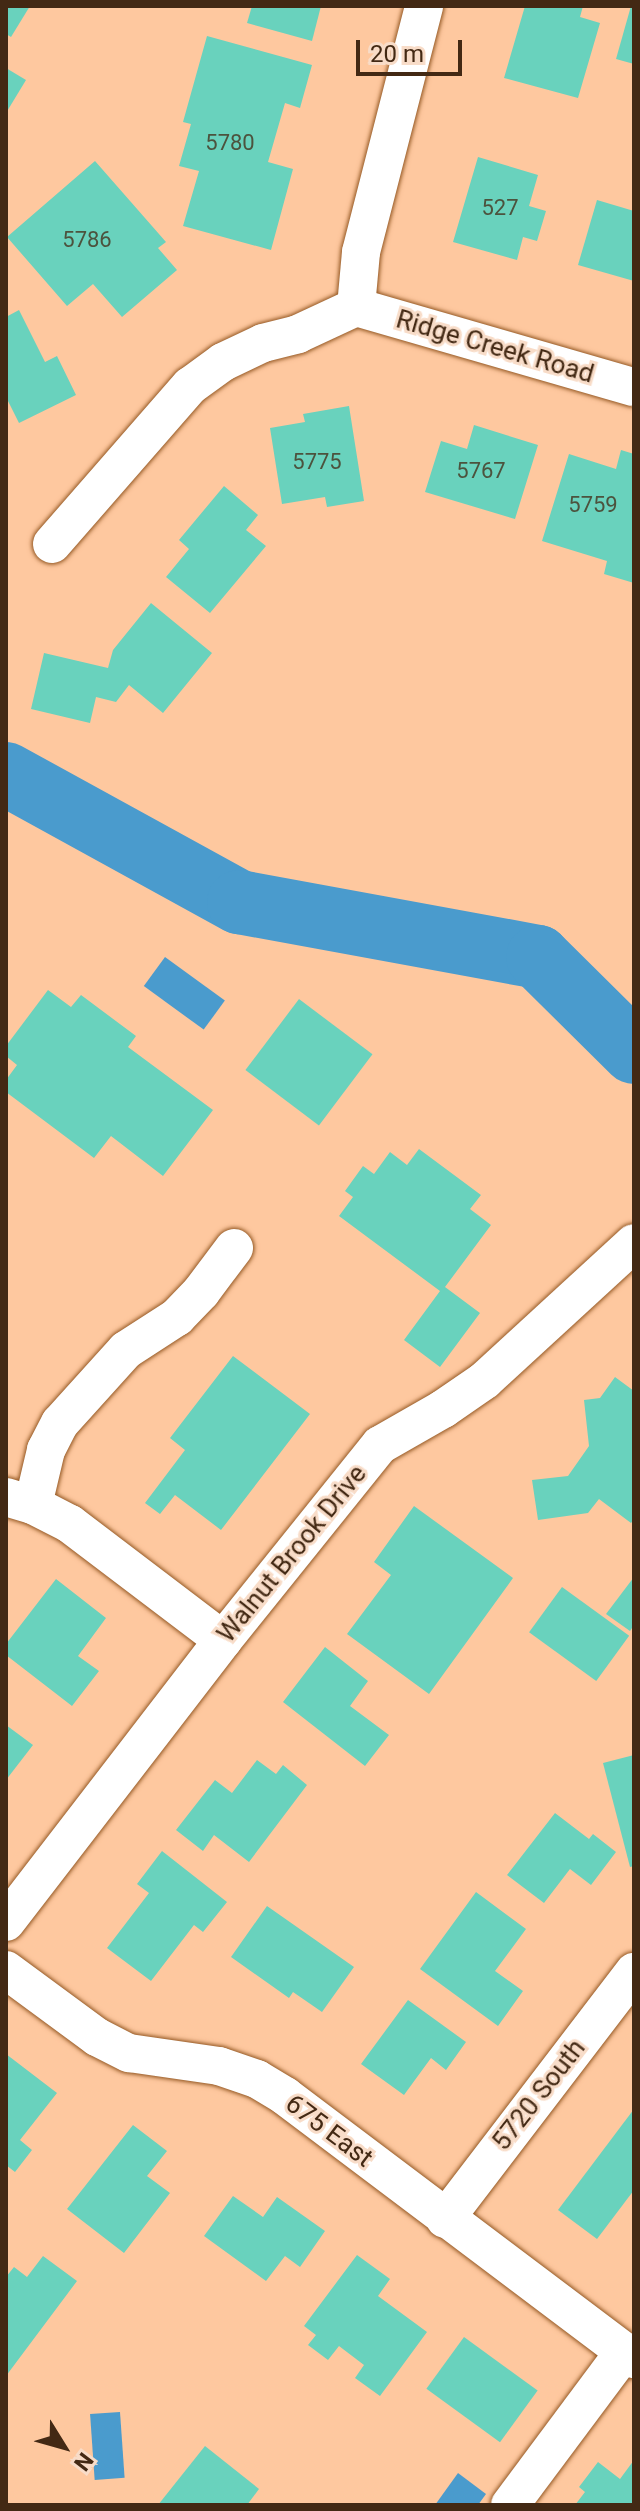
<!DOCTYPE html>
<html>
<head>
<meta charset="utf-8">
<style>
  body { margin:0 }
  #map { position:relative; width:640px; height:2511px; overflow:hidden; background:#fec89f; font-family:Roboto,sans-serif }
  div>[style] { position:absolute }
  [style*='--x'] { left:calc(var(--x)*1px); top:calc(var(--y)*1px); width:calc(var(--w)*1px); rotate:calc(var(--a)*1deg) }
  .water>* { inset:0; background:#4a9bcd; transform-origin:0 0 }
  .river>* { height:64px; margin:-32px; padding:0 32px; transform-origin:32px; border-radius:32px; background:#4a9bcd }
  .building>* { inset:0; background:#69d2bd; transform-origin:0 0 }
  .roads { filter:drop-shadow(0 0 2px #955924) drop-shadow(0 0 2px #955924) }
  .street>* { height:38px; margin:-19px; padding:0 19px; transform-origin:19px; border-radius:19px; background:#fff }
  span { translate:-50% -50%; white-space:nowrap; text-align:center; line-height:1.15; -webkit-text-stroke:6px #f8dcc8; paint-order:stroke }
  .number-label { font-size:22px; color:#4c533e }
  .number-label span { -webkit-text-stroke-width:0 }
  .street-label { font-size:26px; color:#432914 }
  .frame { position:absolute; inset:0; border:8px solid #432914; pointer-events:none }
  .north { position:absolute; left:24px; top:2407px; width:80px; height:80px; -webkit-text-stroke:6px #f8dcc8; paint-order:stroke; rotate:127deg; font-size:22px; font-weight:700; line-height:32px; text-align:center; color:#432914 }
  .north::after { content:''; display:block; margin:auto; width:28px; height:36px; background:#432914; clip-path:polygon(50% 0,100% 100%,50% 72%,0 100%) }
  .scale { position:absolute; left:356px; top:40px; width:106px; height:36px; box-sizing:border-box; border:4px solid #432914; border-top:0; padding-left:10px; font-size:24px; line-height:28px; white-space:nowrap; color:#432914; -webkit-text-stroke:6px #f8dcc8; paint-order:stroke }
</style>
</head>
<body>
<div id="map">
  <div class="water">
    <i style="left:165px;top:957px;width:74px;height:36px;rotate:36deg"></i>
    <i style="left:120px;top:2412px;width:66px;height:30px;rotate:86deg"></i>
    <i style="clip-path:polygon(458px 2473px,486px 2494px,478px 2505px,435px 2505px)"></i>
  </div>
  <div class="river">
    <i style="--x:6;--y:774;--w:266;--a:28.8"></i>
    <i style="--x:239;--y:902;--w:304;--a:10.4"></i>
    <i style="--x:538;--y:957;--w:135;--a:44.7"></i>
  </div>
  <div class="building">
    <i style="clip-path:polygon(6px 6px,30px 6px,11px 37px,6px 34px)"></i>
    <i style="clip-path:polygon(252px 6px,321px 6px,312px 41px,247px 23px)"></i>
    <i style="clip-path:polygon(525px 6px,583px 6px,580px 17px,600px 23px,578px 98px,504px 78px)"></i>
    <i style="clip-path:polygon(631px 6px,634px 6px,634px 64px,616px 59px)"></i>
    <i style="clip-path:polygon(207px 36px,312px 65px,300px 108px,285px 103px,268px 162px,293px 169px,271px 250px,183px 226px,199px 171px,179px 166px,191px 124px,183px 122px)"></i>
    <i style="clip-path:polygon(6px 68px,26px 80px,6px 113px)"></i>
    <i style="clip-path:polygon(478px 157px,538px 175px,529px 206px,546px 211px,537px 241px,523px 237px,517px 260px,453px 242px)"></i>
    <i style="clip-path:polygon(95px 161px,166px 242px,158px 248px,177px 270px,122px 317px,93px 284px,67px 306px,7px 237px)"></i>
    <i style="clip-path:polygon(597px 200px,634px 211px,634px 281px,578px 265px)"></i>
    <i style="clip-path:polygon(19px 310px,45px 362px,57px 356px,76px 395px,19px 423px,6px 397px,6px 317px)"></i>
    <i style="clip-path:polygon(349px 406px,364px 501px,327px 507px,325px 497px,282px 504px,270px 428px,305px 422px,303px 414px)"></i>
    <i style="clip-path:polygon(474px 425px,538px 445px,515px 519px,425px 492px,441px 441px,467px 449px)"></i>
    <i style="clip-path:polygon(621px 450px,634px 454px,634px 583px,604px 574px,607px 561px,542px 541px,569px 454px,616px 469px)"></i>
    <i style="clip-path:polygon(224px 486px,258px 515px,246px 530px,266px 546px,210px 613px,166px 577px,189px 549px,179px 540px)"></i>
    <i style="clip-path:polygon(151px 603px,212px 653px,163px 713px,129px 685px,116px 702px,96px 697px,90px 723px,31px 709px,44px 653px,108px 668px,113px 650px)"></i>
    <i style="clip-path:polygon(48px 990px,71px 1007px,81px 995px,136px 1036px,128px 1047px,213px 1110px,163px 1176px,111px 1136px,94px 1158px,6px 1092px,6px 1080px,17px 1065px,6px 1056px,6px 1046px)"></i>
    <i style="left:299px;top:999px;width:92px;height:89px;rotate:37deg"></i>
    <i style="clip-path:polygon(419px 1149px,481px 1195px,470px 1209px,491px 1225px,445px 1287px,480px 1313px,440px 1367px,404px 1340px,440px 1291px,339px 1216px,353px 1197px,345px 1191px,363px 1166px,374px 1174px,390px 1152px,407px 1165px)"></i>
    <i style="clip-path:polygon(233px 1356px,310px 1414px,221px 1530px,175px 1495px,160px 1514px,145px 1503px,185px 1450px,170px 1438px)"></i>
    <i style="clip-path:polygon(615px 1377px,634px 1391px,634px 1519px,631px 1523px,599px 1499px,588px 1513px,538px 1520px,532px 1480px,568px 1476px,589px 1446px,584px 1400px,600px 1398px)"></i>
    <i style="clip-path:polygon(414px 1506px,513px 1578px,429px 1694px,347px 1634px,391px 1575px,374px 1562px)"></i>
    <i style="clip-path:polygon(634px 1577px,634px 1625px,630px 1631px,606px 1614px)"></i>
    <i style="clip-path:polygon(56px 1579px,106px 1618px,78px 1656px,99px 1671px,72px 1706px,6px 1655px,6px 1644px)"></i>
    <i style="left:562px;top:1587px;width:83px;height:56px;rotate:36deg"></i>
    <i style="clip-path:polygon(325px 1647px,368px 1681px,350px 1706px,389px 1735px,365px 1766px,283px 1702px)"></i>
    <i style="clip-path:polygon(6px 1725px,33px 1745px,6px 1780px)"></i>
    <i style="clip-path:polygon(634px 1755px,634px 1866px,630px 1867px,603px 1763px)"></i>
    <i style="clip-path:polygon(257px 1760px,276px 1774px,283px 1765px,307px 1785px,249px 1862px,214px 1835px,203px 1851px,176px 1830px,215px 1780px,232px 1793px)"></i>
    <i style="clip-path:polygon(555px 1813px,589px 1839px,593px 1834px,616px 1852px,591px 1885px,570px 1869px,544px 1903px,507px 1875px)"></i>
    <i style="clip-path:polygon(162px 1851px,227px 1902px,203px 1932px,194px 1925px,151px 1981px,107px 1948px,149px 1893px,137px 1884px)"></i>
    <i style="clip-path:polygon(476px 1892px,526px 1929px,495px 1971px,523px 1991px,498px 2026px,420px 1969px)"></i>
    <i style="clip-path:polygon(267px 1906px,354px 1967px,322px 2012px,293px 1992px,289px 1998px,231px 1957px)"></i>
    <i style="clip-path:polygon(408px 2000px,466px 2042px,446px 2070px,431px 2058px,404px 2095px,361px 2064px)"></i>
    <i style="clip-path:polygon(6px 2054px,57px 2093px,20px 2140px,32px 2150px,15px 2172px,6px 2165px)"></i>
    <i style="clip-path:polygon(634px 2109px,634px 2190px,597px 2239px,558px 2210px)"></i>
    <i style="clip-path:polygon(133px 2125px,167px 2151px,147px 2176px,170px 2193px,124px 2253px,67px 2209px)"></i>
    <i style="clip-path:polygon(233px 2196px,263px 2217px,277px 2197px,325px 2231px,300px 2267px,285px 2256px,266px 2281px,204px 2236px)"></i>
    <i style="clip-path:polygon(357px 2255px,390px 2279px,378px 2296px,427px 2332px,380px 2396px,355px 2378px,364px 2365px,339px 2346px,328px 2360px,308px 2345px,316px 2335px,304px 2326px)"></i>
    <i style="clip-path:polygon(43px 2256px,77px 2281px,6px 2376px,6px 2277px,14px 2267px,27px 2277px)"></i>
    <i style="left:464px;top:2337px;width:91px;height:64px;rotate:36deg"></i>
    <i style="clip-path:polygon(205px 2446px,259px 2489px,247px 2505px,158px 2505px)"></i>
    <i style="clip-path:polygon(634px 2460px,634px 2505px,575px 2505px,585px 2492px,579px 2487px,598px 2462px,620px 2479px)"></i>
  </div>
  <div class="roads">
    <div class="street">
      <i style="--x:356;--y:307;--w:55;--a:-84.8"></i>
      <i style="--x:361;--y:252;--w:254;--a:-75.6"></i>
      <i style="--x:356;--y:307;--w:289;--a:16.1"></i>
      <i style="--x:52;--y:544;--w:210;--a:-48.9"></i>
      <i style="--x:190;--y:386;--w:41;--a:-36"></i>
      <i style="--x:223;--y:362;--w:44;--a:-25.4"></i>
      <i style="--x:263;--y:343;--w:36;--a:-14"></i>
      <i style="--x:298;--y:334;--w:64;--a:-25"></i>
      <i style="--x:6;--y:1497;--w:28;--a:17"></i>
      <i style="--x:33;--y:1505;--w:42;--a:27.2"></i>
      <i style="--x:70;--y:1524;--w:192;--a:37.2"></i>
      <i style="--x:33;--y:1505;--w:57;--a:-76.7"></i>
      <i style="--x:46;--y:1450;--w:30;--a:-63"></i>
      <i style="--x:60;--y:1423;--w:98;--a:-47.9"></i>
      <i style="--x:126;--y:1350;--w:61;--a:-32.9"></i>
      <i style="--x:177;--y:1317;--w:35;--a:-46"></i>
      <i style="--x:201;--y:1292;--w:55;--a:-53.1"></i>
      <i style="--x:6;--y:1922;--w:356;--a:-52.4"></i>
      <i style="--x:223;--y:1640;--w:250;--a:-51.2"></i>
      <i style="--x:380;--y:1445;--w:73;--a:-29.7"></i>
      <i style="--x:443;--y:1409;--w:51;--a:-34.6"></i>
      <i style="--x:485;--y:1380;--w:202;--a:-42.6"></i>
      <i style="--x:6;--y:1970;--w:113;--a:36.4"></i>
      <i style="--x:97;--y:2037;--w:36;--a:27"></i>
      <i style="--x:129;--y:2053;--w:91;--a:8.2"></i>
      <i style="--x:219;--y:2066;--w:40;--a:18.9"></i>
      <i style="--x:257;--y:2079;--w:33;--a:31"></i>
      <i style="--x:285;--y:2096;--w:437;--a:37"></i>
      <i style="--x:445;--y:2219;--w:311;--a:-52.6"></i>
      <i style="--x:510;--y:2505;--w:191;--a:-53.3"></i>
    </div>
  </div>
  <div class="number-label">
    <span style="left:230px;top:143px">5780</span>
    <span style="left:500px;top:208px">527</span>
    <span style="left:87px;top:240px">5786</span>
    <span style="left:317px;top:462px">5775</span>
    <span style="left:481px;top:471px">5767</span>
    <span style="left:593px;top:505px">5759</span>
  </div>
  <div class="street-label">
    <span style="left:495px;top:347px;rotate:16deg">Ridge Creek Road</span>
    <span style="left:292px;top:1554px;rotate:-51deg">Walnut Brook Drive</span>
    <span style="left:539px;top:2095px;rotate:-52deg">5720 South</span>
    <span style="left:329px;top:2131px;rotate:37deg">675 East</span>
  </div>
  <div class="frame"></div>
  <div class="north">N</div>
  <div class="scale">20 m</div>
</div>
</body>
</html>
